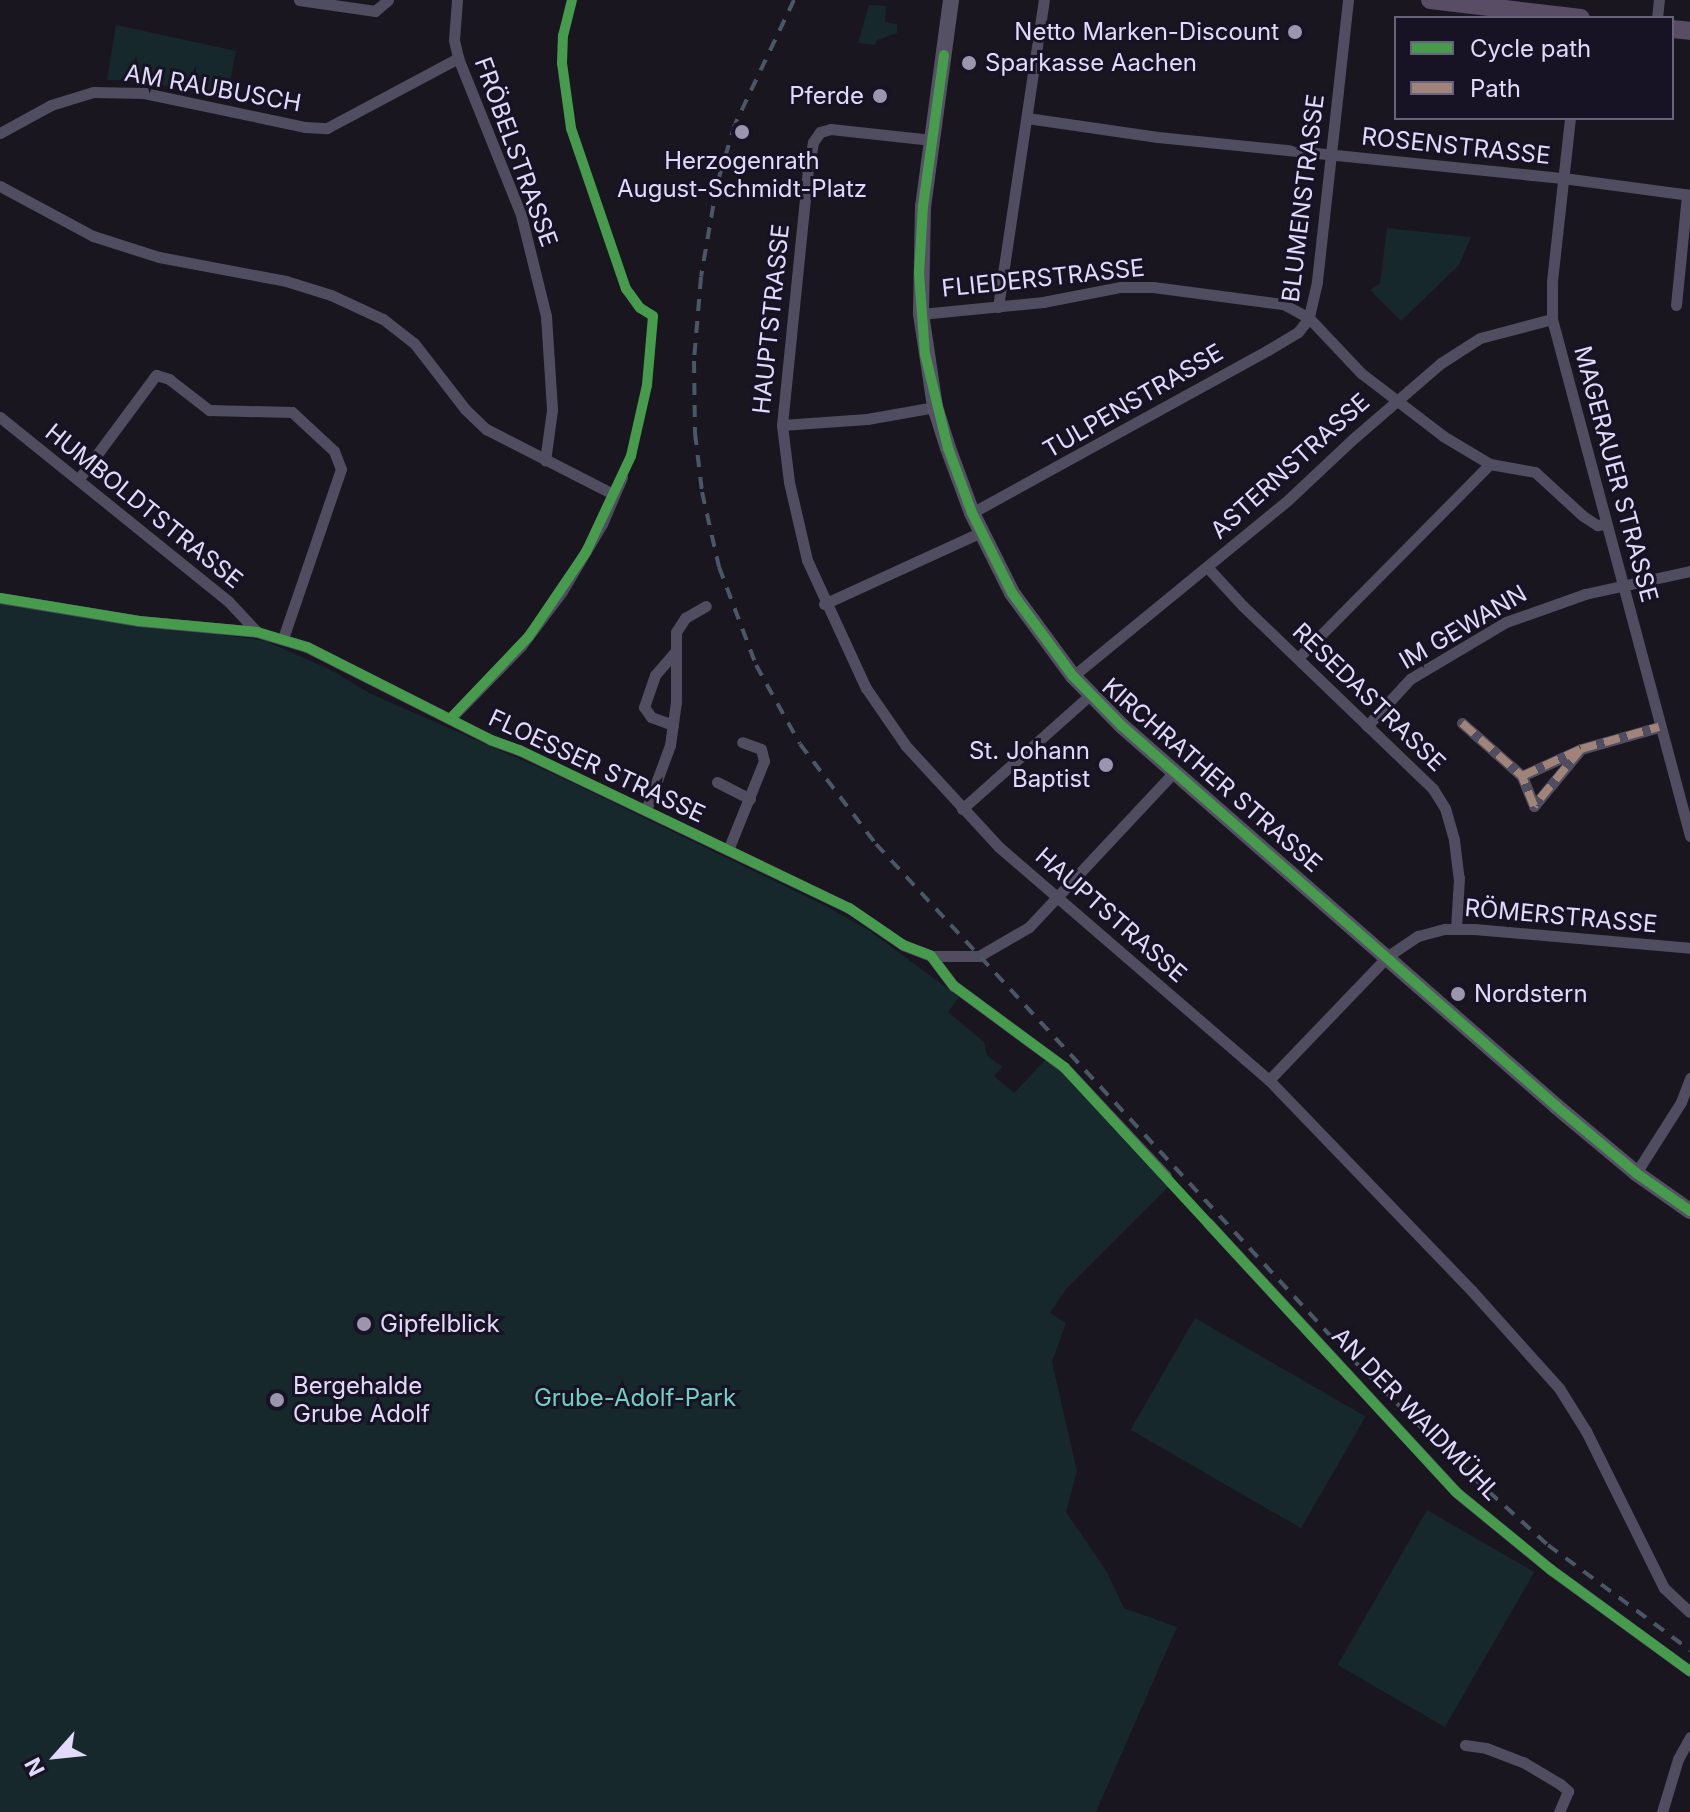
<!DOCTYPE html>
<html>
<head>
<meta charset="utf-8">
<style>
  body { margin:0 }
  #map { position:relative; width:1690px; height:1812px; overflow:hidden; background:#191620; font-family:Inter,sans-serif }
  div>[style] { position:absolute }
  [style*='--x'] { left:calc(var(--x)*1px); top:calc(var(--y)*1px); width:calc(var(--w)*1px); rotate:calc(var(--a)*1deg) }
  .green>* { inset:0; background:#16282b; transform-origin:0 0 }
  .street>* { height:11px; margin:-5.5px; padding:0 5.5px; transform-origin:5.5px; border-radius:5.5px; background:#4f4d5f }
  .secondary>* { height:16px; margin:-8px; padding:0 8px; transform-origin:8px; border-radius:8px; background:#545165 }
  .primary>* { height:18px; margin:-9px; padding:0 9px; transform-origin:9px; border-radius:9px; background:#584d64 }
  .rail>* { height:4px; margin-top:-2px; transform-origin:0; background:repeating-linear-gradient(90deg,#4a5767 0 12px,transparent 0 22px) }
  .quiet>* { height:8px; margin-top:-4px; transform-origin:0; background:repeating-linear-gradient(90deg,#a18479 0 16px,transparent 0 24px) }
  .cycleway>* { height:10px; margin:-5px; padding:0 5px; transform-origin:5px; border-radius:5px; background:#469c4c }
  .dots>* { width:22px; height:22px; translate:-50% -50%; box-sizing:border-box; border:4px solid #171224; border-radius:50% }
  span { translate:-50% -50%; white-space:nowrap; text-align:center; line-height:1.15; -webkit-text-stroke:6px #171224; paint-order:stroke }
  .poi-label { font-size:24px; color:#e1dafa }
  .right { translate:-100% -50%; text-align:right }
  .left { translate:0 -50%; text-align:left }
  .street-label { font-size:24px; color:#e1dafa }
  .park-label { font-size:24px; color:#70d1c2 }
  .legend { position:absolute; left:1394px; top:16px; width:280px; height:104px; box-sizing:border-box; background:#171224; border:2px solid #68627a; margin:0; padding:10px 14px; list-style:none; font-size:24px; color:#e1dafa }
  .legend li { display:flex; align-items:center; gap:16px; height:40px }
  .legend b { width:40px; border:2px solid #68627a }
  .north { position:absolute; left:16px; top:1716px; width:80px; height:80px; -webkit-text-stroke:6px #171224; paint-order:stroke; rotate:243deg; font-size:22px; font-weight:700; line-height:32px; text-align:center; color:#e1dafa }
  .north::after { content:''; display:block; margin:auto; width:28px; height:36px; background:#e1dafa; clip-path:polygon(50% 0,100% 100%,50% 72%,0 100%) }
</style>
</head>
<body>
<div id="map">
  <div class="green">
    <i style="clip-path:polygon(869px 5px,886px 6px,885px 22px,897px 24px,897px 33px,877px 40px,875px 45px,858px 43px)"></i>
    <i style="clip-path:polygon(116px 25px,236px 51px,227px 98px,142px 81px,107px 80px)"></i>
    <i style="clip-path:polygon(1387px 228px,1471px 237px,1459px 265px,1401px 321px,1370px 290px,1380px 283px)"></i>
    <i style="clip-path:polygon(0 601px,20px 607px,266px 641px,331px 670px,369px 693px,558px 776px,826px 906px,870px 931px,959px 997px,948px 1012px,984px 1042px,987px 1055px,1002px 1067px,994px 1076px,1014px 1093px,1048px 1057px,1170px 1185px,1066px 1289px,1050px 1313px,1066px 1323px,1052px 1362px,1077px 1471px,1066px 1512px,1107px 1572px,1124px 1608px,1177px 1627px,1096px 1812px,0 1812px)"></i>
    <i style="left:1195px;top:1318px;width:197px;height:129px;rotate:30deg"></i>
    <i style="left:1427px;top:1510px;width:124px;height:179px;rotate:30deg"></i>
  </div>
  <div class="street">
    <i style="--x:299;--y:0;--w:77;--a:8.2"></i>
    <i style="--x:375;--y:11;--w:17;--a:-40"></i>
    <i style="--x:457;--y:0;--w:40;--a:94.3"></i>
    <i style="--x:454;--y:40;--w:18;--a:77"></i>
    <i style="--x:458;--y:58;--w:169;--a:68.1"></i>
    <i style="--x:521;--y:215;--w:104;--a:76.1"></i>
    <i style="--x:546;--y:316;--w:94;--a:86.3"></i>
    <i style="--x:552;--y:410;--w:51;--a:97.8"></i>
    <i style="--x:1348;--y:0;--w:284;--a:96.3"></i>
    <i style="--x:1317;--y:282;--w:37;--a:103"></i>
    <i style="--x:1309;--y:318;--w:76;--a:46.6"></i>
    <i style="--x:1361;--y:373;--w:103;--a:37.5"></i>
    <i style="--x:1443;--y:436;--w:55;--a:30.8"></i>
    <i style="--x:1490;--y:464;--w:46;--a:10.1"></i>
    <i style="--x:1535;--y:472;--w:65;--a:42.5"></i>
    <i style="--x:1583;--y:516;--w:17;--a:33"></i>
    <i style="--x:1597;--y:525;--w:9;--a:-6"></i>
    <i style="--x:1657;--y:18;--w:18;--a:-84"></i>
    <i style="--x:1027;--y:118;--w:132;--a:8.3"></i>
    <i style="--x:1158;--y:137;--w:407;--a:5.8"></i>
    <i style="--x:1563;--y:178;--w:128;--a:7.6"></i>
    <i style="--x:1570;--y:118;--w:165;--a:96.3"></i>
    <i style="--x:1552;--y:282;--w:37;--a:90"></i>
    <i style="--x:1552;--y:319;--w:535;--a:75.05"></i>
    <i style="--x:0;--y:133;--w:58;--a:-28.8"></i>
    <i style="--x:51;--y:105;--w:44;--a:-17.2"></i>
    <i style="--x:93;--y:92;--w:51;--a:1.1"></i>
    <i style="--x:144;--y:93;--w:165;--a:11.9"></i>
    <i style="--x:305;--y:127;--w:22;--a:3"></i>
    <i style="--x:327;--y:128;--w:149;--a:-28.1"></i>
    <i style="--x:932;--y:140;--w:102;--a:-173.8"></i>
    <i style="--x:831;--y:129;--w:11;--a:165"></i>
    <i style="--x:820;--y:132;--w:12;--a:125"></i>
    <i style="--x:813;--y:142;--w:27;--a:100"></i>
    <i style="--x:808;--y:169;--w:257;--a:95.8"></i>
    <i style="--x:782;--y:425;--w:57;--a:83"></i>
    <i style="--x:789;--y:482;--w:80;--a:77"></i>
    <i style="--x:807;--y:560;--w:141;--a:65.3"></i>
    <i style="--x:866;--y:688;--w:70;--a:55.4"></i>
    <i style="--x:906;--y:746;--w:137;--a:47.4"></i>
    <i style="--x:999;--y:847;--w:357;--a:40.8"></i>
    <i style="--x:1269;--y:1080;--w:293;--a:46.1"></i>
    <i style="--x:1472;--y:1291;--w:130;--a:48.1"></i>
    <i style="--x:1559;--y:1388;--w:51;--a:57.9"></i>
    <i style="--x:1586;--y:1431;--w:175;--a:63.6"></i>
    <i style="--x:1664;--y:1588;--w:35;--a:43"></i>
    <i style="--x:0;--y:186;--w:106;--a:28.3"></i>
    <i style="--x:93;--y:236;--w:69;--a:17.7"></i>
    <i style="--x:159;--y:257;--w:129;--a:10.7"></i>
    <i style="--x:286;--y:281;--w:47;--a:17.3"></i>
    <i style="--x:331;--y:295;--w:57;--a:24.8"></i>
    <i style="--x:383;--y:319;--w:39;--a:38"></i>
    <i style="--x:414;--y:343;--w:83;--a:52.3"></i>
    <i style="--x:465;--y:409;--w:29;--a:44"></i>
    <i style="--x:486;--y:429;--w:143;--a:27.1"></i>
    <i style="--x:1676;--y:305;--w:111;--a:-84.3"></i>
    <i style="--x:998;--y:307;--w:310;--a:-81.5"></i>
    <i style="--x:921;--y:314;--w:123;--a:-5.6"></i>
    <i style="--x:1043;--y:302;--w:78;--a:-11"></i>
    <i style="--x:1120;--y:287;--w:33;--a:0"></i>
    <i style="--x:1153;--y:287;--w:131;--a:7.5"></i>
    <i style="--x:1283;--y:304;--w:30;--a:28"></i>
    <i style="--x:1309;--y:318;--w:18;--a:128"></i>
    <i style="--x:1298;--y:332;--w:35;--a:149"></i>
    <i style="--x:1268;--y:350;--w:338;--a:151.2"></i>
    <i style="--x:0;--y:417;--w:294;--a:38.9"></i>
    <i style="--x:229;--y:602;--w:41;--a:47"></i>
    <i style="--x:782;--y:425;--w:85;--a:-4"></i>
    <i style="--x:867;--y:419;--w:69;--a:-10"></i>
    <i style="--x:78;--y:480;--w:131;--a:-53.4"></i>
    <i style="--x:156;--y:375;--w:14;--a:17"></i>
    <i style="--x:169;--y:379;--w:51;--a:37.8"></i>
    <i style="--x:209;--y:410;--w:83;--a:1.4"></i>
    <i style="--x:292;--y:412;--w:57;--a:42.9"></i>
    <i style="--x:334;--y:451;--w:19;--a:69"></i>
    <i style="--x:341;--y:469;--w:179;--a:108.9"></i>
    <i style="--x:1208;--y:568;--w:52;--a:47.4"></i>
    <i style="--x:1243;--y:606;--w:264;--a:43.9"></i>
    <i style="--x:1433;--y:789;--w:22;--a:58"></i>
    <i style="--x:1445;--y:808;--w:33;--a:74"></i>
    <i style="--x:1454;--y:840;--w:38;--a:83"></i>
    <i style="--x:1459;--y:878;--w:51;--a:93.4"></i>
    <i style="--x:0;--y:598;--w:141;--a:9.4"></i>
    <i style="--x:139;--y:621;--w:119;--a:5.3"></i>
    <i style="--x:257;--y:632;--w:52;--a:16.7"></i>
    <i style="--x:307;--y:647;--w:206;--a:26.8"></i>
    <i style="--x:491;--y:740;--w:30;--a:20"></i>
    <i style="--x:519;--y:750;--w:366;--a:25.6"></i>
    <i style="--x:849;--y:908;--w:65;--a:34.4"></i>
    <i style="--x:903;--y:945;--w:30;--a:21"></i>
    <i style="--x:931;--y:956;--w:48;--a:0"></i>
    <i style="--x:979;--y:956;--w:58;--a:-30.1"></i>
    <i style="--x:1029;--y:927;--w:211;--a:-46.9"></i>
    <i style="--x:824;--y:604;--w:173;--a:-24.6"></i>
    <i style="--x:1298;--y:658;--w:273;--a:-45.3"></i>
    <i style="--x:1073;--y:676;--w:279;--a:-39.3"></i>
    <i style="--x:1289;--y:499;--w:89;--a:-43.2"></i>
    <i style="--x:1354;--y:438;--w:115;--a:-40.8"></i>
    <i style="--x:1441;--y:363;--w:46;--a:-32.7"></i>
    <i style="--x:1480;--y:338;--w:74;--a:-14.8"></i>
    <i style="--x:450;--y:719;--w:102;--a:-45.8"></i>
    <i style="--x:521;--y:646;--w:66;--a:-53"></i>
    <i style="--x:561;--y:593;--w:80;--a:-59.3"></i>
    <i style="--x:602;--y:524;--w:51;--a:-66.9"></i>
    <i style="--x:1462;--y:723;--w:80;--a:41.5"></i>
    <i style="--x:673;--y:725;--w:23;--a:-160"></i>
    <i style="--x:651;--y:717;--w:12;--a:-125"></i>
    <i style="--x:644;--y:707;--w:34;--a:-71"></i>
    <i style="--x:655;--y:675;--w:30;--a:-49"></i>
    <i style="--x:1367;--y:726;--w:64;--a:-47.5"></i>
    <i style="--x:1410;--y:679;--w:112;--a:-30.7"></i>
    <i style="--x:1506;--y:622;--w:84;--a:-19.5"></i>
    <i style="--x:1585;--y:594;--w:107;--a:-12.4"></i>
    <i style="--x:1581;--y:749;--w:74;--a:129.5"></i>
    <i style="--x:1534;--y:806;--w:32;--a:-112"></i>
    <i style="--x:1522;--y:776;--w:65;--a:-24.6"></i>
    <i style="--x:1581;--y:749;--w:81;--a:-15.8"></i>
    <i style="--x:717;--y:782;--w:37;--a:27"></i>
    <i style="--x:962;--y:809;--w:171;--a:-41.7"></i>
    <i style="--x:646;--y:810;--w:69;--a:-69.7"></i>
    <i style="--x:670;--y:745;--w:43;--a:-82.1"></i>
    <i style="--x:676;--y:702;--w:70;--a:-90"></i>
    <i style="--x:676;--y:632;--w:17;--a:-57"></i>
    <i style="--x:685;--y:618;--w:24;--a:-30"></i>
    <i style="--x:728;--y:850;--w:96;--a:-68"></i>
    <i style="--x:764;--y:761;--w:12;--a:-104"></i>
    <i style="--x:761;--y:749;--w:20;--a:-160"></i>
    <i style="--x:931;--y:956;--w:38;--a:53"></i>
    <i style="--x:954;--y:986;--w:137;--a:36.4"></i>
    <i style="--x:1064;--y:1067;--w:149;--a:46.9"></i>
    <i style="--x:1269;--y:1080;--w:172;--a:-46.2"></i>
    <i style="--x:1388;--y:956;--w:36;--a:-34"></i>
    <i style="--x:1418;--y:936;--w:28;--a:-15"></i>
    <i style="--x:1445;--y:929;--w:29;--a:0"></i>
    <i style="--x:1474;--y:929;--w:217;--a:5"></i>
    <i style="--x:1636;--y:1173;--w:84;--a:-57.6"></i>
    <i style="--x:1681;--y:1102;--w:26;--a:-69"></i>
    <i style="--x:1208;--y:1223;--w:366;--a:47.3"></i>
    <i style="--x:1456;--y:1492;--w:122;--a:39.3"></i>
    <i style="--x:1550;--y:1569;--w:173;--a:36.1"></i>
    <i style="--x:1465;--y:1745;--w:21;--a:8"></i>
    <i style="--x:1486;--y:1748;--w:40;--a:21"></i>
    <i style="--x:1523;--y:1762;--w:43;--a:30.7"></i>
    <i style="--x:1560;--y:1784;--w:11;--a:41"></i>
    <i style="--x:1568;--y:1791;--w:23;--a:113"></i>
    <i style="--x:1662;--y:1812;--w:55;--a:-73.2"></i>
    <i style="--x:1678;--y:1759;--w:25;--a:-61"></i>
  </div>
  <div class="secondary">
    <i style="--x:951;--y:0;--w:208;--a:97.7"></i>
    <i style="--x:923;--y:206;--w:108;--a:91.1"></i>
    <i style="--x:921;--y:314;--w:94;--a:81.4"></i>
    <i style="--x:935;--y:407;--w:43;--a:72.4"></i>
    <i style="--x:948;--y:448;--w:69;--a:69.7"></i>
    <i style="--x:972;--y:513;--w:89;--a:63.4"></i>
    <i style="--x:1012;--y:593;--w:103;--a:53.7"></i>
    <i style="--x:1073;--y:676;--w:70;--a:45.6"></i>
    <i style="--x:1122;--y:726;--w:577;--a:41.2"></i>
    <i style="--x:1556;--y:1106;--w:104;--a:39.9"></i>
    <i style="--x:1636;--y:1173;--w:66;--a:35.1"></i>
  </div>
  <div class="primary">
    <i style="--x:1430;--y:0;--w:152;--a:6.8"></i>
    <i style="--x:1672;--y:29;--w:18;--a:6"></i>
  </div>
  <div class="rail">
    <i style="--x:794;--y:0;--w:137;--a:115.4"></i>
    <i style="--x:735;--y:124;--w:63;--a:106.7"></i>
    <i style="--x:717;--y:184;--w:94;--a:99.8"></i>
    <i style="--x:701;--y:277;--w:84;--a:94.8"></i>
    <i style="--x:694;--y:361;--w:72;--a:89.2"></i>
    <i style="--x:695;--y:433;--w:59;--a:83.2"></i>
    <i style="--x:702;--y:492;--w:77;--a:77.2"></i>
    <i style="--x:719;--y:567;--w:105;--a:69.3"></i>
    <i style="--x:756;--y:665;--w:90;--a:60.9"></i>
    <i style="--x:800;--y:744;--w:126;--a:52.8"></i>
    <i style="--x:876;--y:844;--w:698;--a:47.26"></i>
    <i style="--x:1350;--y:1357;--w:149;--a:44.7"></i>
    <i style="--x:1456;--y:1462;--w:124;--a:42.1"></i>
    <i style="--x:1548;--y:1545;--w:177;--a:36.5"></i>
  </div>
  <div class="quiet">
    <i style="--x:1462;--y:723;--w:80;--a:41.5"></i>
    <i style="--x:1581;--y:749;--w:74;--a:129.5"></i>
    <i style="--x:1534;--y:806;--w:32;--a:-112"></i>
    <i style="--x:1522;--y:776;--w:65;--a:-24.6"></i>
    <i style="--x:1581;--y:749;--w:81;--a:-15.8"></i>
  </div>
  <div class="cycleway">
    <i style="--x:944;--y:55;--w:152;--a:97.9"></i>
    <i style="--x:923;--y:206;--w:67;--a:93.4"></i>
    <i style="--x:919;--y:273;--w:81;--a:85.8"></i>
    <i style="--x:925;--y:354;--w:97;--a:76.3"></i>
    <i style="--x:948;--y:448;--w:69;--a:69.7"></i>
    <i style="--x:972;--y:513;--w:89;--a:63.4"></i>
    <i style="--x:1012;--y:593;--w:103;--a:53.7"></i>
    <i style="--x:1073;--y:676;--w:70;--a:45.6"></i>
    <i style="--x:1122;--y:726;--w:577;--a:41.2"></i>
    <i style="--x:1556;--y:1106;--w:104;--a:39.9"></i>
    <i style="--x:1636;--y:1173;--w:66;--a:35.1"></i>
    <i style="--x:0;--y:598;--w:141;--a:9.4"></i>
    <i style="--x:139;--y:621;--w:119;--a:5.3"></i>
    <i style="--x:257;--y:632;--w:52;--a:16.7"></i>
    <i style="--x:307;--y:647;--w:206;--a:26.8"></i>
    <i style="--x:491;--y:740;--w:30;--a:20"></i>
    <i style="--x:519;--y:750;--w:366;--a:25.6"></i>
    <i style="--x:849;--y:908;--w:65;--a:34.4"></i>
    <i style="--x:903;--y:945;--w:30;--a:21"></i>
    <i style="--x:931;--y:956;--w:38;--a:53"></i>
    <i style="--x:954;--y:986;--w:137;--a:36.4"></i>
    <i style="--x:1064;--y:1067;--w:578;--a:47.31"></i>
    <i style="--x:1456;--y:1492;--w:122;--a:39.3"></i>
    <i style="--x:1550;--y:1569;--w:173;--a:36.1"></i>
    <i style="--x:450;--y:719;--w:115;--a:-46.4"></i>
    <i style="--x:529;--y:636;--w:102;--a:-55.8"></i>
    <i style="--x:586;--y:552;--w:106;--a:-64.9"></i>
    <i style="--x:631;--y:456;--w:73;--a:-77.3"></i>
    <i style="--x:647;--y:385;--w:69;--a:-85"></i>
    <i style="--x:653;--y:316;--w:15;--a:-148"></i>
    <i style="--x:640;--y:308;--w:24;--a:-126"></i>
    <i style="--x:626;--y:289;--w:170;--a:-108.9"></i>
    <i style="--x:571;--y:128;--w:66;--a:-97.9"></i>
    <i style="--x:562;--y:63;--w:27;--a:-88"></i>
    <i style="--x:563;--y:36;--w:37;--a:-76"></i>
  </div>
  <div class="dots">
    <i style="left:1295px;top:32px;background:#9b95ae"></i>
    <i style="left:969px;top:63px;background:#9b95ae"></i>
    <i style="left:880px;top:96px;background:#9b95ae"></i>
    <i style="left:742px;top:132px;background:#9b95ae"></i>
    <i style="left:1106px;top:765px;background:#9b95ae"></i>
    <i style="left:1458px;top:994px;background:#9b95ae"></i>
    <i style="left:364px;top:1324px;background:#9b95ae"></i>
    <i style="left:277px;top:1400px;background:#9b95ae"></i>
  </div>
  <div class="poi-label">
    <span class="right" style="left:1279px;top:32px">Netto Marken-Discount</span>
    <span class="left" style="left:985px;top:63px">Sparkasse Aachen</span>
    <span class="right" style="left:864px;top:96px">Pferde</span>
    <span style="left:742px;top:175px">Herzogenrath<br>August-Schmidt-Platz</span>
    <span class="right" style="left:1090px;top:765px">St. Johann<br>Baptist</span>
    <span class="left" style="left:1474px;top:994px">Nordstern</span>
    <span class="left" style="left:380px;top:1324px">Gipfelblick</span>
    <span class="left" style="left:293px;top:1400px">Bergehalde<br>Grube Adolf</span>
  </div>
  <div class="street-label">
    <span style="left:213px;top:88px;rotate:10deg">AM RAUBUSCH</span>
    <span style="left:1456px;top:146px;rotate:6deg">ROSENSTRASSE</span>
    <span style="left:516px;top:152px;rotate:70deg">FRÖBELSTRASSE</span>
    <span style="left:1303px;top:198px;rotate:-83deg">BLUMENSTRASSE</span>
    <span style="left:1043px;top:278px;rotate:-6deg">FLIEDERSTRASSE</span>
    <span style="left:771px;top:319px;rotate:-84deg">HAUPTSTRASSE</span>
    <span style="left:1133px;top:401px;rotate:-30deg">TULPENSTRASSE</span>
    <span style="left:1290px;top:466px;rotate:-42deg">ASTERNSTRASSE</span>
    <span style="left:1616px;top:474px;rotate:75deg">MAGERAUER STRASSE</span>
    <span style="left:144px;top:506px;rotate:39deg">HUMBOLDTSTRASSE</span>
    <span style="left:1463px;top:627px;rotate:-30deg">IM GEWANN</span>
    <span style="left:1369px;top:697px;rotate:44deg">RESEDASTRASSE</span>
    <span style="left:597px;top:766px;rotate:25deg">FLOESSER STRASSE</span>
    <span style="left:1212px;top:775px;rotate:41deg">KIRCHRATHER STRASSE</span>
    <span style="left:1111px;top:915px;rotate:41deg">HAUPTSTRASSE</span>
    <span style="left:1561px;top:916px;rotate:5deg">RÖMERSTRASSE</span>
    <span style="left:1416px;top:1414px;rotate:46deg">AN DER WAIDMÜHL</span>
  </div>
  <div class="park-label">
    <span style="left:635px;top:1398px">Grube-Adolf-Park</span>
  </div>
  <ul class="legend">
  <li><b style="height:10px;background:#469c4c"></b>Cycle path</li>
  <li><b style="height:10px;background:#a18479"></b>Path</li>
  </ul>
  <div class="north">N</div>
</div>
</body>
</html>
